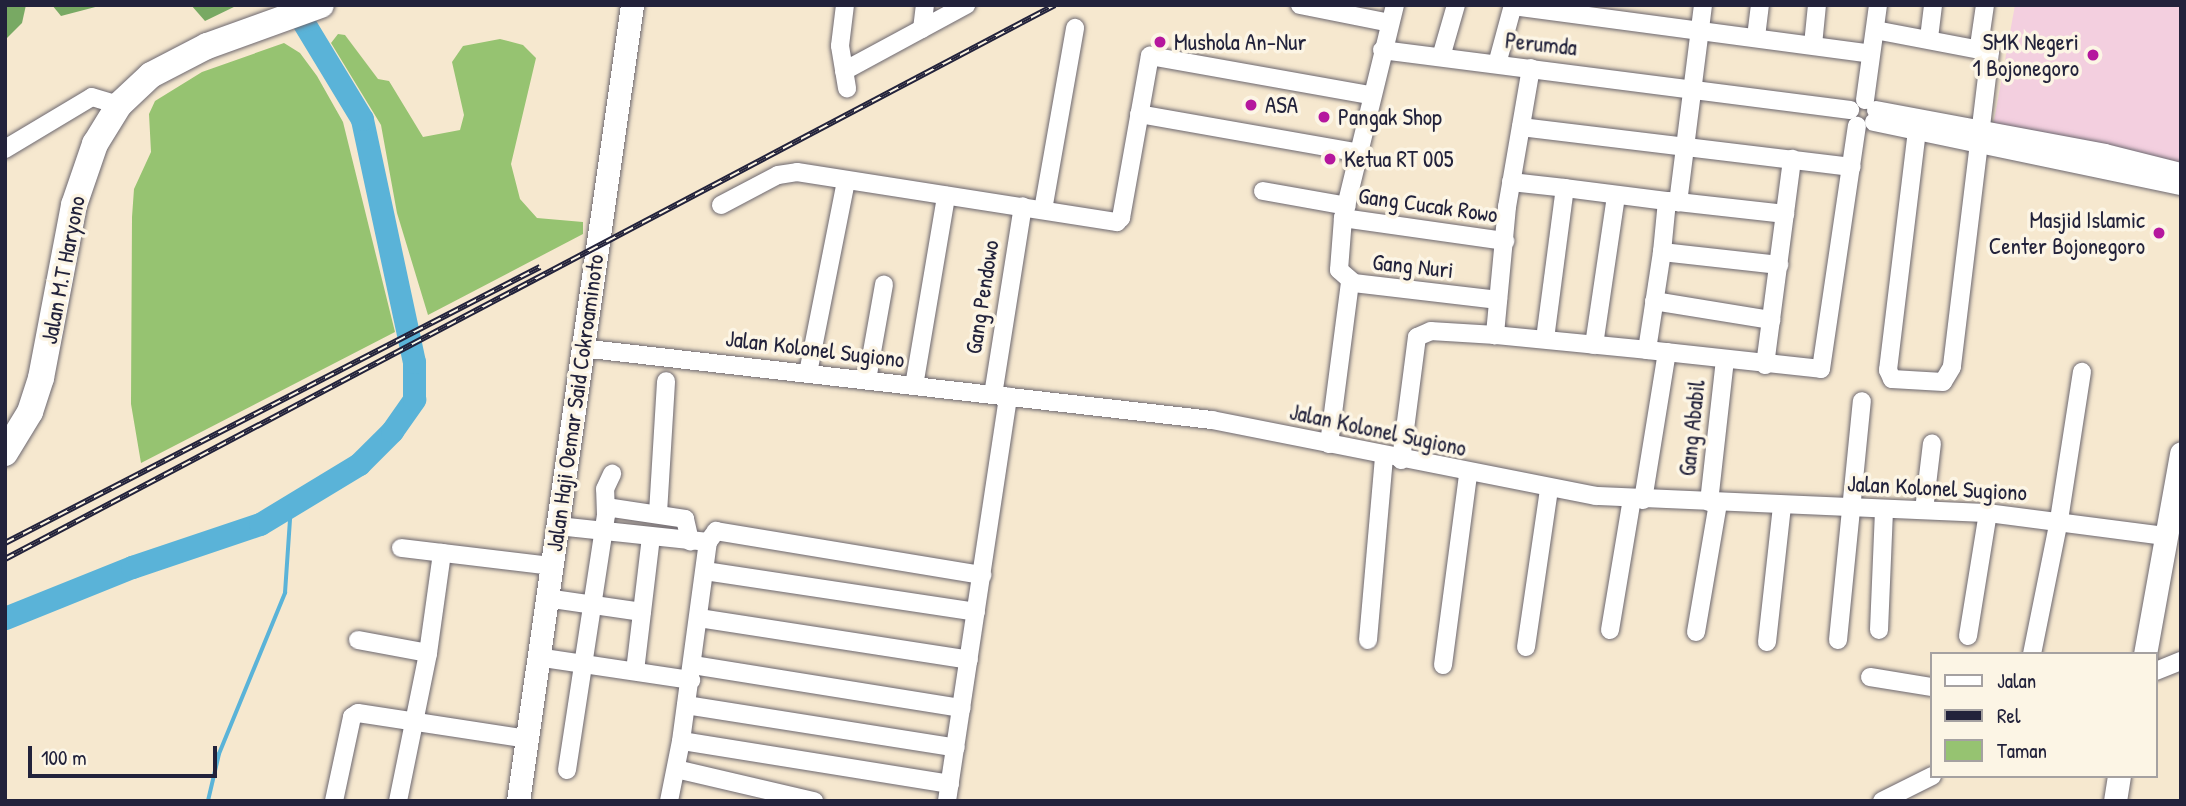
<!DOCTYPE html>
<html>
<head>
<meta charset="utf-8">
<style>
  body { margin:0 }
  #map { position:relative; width:2186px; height:806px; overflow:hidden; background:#f6e8cf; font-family:"Patrick Hand",sans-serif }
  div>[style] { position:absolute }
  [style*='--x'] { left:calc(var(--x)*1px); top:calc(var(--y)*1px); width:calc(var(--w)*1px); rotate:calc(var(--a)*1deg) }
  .built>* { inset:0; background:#f3cfdf }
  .green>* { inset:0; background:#96c371 }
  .forest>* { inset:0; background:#78a963 }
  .stream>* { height:3.5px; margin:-1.75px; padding:0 1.75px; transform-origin:1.75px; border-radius:1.75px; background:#5ab3d8 }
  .river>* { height:23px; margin:-11.5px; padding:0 11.5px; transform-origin:11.5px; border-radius:11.5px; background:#5ab3d8 }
  .roads { filter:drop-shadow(0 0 2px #6c676f) drop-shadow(0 0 2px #6c676f) }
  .minor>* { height:18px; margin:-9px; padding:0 9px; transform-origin:9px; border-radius:9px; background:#fff }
  .major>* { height:23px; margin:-11.5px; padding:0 11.5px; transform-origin:11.5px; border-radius:11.5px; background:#fff }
  .highway>* { height:26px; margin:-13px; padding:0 13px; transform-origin:13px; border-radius:13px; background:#fff }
  .rail>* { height:6px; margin-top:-3px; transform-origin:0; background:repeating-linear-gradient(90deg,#fcf5e5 0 10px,#22223b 0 20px); box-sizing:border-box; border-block:2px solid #22223b }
  .dots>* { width:19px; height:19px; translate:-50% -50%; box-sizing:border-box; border:4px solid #fcf5e5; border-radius:50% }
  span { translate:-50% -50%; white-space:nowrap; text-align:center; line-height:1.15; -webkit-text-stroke:7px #fcf5e5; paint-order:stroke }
  .poi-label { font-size:23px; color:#22223b }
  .left { translate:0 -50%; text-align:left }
  .right { translate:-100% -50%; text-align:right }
  .street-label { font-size:23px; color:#22223b }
  .frame { position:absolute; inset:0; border:7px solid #22223b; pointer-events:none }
  .legend { position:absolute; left:1930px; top:652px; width:228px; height:126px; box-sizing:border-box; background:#fcf5e5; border:2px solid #a5a1a1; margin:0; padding:9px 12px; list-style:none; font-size:21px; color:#22223b }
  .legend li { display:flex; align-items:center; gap:14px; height:35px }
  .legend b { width:35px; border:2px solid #a5a1a1 }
  .scale { position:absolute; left:28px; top:746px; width:189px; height:32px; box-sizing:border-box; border:4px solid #22223b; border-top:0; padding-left:9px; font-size:21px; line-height:24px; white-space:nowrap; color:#22223b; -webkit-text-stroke:5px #fcf5e5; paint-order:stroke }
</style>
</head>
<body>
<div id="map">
  <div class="built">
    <i style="clip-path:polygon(2015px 5px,2181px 5px,2181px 170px,1992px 132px)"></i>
  </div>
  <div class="green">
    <i style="clip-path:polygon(338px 34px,345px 35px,378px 79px,389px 81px,423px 137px,460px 130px,464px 115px,452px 62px,463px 46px,500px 39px,523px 45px,536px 58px,511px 164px,520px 199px,537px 218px,583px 222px,583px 234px,428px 315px,397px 213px,381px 125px,331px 43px)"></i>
    <i style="clip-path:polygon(284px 43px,300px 53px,317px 76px,343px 122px,395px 332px,141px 463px,131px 404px,132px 217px,134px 189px,151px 152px,149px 114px,155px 101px,202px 72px)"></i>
  </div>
  <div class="forest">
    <i style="clip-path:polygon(5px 5px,26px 5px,22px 23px,5px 40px)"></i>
    <i style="clip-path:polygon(52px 5px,103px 5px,61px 16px)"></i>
    <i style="clip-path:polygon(191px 5px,238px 5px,205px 21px)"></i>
  </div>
  <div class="stream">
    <i style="--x:208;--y:801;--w:48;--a:-76.8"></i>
    <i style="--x:219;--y:754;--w:174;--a:-67.7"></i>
    <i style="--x:285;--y:593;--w:87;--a:-86.1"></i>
  </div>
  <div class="river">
    <i style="--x:5;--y:618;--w:137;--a:-21.9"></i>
    <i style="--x:132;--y:567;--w:135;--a:-18.6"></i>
    <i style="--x:260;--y:524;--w:116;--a:-31.2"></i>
    <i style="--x:359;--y:464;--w:47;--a:-45"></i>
    <i style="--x:392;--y:431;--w:39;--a:-55"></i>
    <i style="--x:414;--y:399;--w:37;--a:-90"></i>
    <i style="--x:414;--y:362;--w:249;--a:-102.1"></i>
    <i style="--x:362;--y:119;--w:133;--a:-121.2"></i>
  </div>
  <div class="roads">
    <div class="minor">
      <i style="--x:845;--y:5;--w:41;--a:97"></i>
      <i style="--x:840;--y:46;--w:43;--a:80.5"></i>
      <i style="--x:1300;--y:5;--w:92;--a:11.3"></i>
      <i style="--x:1395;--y:5;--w:219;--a:103.7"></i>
      <i style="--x:1343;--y:218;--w:52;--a:94.4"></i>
      <i style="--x:1339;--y:270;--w:20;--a:41"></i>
      <i style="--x:1354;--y:283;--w:145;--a:6.7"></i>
      <i style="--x:1703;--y:5;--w:199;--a:97.2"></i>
      <i style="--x:1678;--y:202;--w:11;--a:-175"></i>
      <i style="--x:1667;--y:201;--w:51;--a:95.6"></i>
      <i style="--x:1662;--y:252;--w:118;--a:6.3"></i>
      <i style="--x:1513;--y:6;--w:361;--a:7.6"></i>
      <i style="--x:922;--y:29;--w:24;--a:-83"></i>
      <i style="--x:1875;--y:30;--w:117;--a:10.8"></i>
      <i style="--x:1990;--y:52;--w:317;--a:96.9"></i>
      <i style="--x:1952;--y:367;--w:17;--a:121"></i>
      <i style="--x:1943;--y:382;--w:51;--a:-176.6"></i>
      <i style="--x:1892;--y:379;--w:10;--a:-114"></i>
      <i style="--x:1888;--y:370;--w:241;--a:-83.1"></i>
      <i style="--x:1756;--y:37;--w:32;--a:-83"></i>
      <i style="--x:1929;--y:38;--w:33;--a:-83"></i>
      <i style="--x:1813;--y:45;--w:40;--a:-84.3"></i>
      <i style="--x:1979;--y:46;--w:41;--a:-81.7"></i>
      <i style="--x:1382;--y:50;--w:472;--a:7.3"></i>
      <i style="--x:1441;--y:57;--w:54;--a:-73.9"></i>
      <i style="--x:1497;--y:64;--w:61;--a:-74.8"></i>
      <i style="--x:1531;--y:68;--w:141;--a:99.8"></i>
      <i style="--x:1507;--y:207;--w:129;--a:95.4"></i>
      <i style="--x:1495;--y:335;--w:153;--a:5.6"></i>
      <i style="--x:844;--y:71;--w:139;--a:-28.4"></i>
      <i style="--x:1865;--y:100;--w:96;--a:-82.2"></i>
      <i style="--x:1876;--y:110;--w:233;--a:10.6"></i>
      <i style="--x:2105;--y:153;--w:78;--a:14"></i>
      <i style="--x:1139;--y:114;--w:224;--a:10"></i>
      <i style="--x:1874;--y:122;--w:314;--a:11.8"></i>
      <i style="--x:1521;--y:127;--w:333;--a:6.9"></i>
      <i style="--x:5;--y:149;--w:101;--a:-30.9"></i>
      <i style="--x:92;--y:97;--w:28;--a:17"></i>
      <i style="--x:1511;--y:182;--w:54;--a:6.3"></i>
      <i style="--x:1263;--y:191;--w:85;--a:10.1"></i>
      <i style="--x:1678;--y:202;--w:108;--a:6.4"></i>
      <i style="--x:721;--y:205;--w:64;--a:-27.8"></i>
      <i style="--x:778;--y:175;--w:19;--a:-9"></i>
      <i style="--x:797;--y:172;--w:324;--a:8.9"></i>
      <i style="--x:1117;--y:222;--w:6;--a:-45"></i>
      <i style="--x:1121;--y:218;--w:165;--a:-79.9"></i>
      <i style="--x:1150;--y:56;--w:223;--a:10.1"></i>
      <i style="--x:1043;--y:210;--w:185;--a:-80"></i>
      <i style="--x:1343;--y:218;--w:164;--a:8.1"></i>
      <i style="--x:1662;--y:252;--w:99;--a:98.7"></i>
      <i style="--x:1647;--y:350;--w:175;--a:6.2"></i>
      <i style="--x:1821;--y:369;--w:246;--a:-81.6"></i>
      <i style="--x:1654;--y:301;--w:119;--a:9.2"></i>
      <i style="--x:1545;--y:339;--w:152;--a:-82.5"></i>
      <i style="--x:1565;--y:188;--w:103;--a:7.3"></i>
      <i style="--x:1594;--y:345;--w:151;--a:-81.6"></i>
      <i style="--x:581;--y:348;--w:635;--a:6.51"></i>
      <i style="--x:1212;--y:420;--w:391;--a:11.2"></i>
      <i style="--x:1596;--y:496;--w:392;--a:2.5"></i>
      <i style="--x:1988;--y:513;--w:179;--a:7.4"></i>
      <i style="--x:1765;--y:365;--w:208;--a:-82.5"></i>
      <i style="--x:808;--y:373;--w:196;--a:-78.8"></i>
      <i style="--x:867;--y:380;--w:97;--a:-79.9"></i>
      <i style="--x:914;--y:386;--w:193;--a:-80.4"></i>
      <i style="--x:993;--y:395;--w:191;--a:-81"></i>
      <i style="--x:1329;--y:444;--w:163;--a:-82.6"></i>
      <i style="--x:1401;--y:460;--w:124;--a:-82.6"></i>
      <i style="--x:1417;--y:337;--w:15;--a:-23"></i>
      <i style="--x:1431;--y:331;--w:64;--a:3.6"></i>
      <i style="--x:1643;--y:500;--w:150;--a:-80.8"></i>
      <i style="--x:1709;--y:502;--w:143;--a:-83.6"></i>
      <i style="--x:606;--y:507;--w:80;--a:8.6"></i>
      <i style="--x:685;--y:519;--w:23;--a:77"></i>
      <i style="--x:1924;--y:510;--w:67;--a:-83.2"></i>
      <i style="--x:658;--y:513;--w:132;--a:-86.5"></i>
      <i style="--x:558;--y:526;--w:151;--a:6.1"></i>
      <i style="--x:401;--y:548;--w:152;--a:6.8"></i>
      <i style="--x:705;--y:571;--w:274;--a:8.6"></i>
      <i style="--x:546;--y:598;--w:97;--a:8.3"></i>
      <i style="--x:699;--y:618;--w:273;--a:8.8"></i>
      <i style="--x:1610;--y:630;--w:133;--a:-80.5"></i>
      <i style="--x:1879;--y:630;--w:121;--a:-87.6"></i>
      <i style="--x:1696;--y:632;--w:131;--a:-80.3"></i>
      <i style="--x:1968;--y:636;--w:125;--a:-80.8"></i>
      <i style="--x:358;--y:640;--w:71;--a:10.5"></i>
      <i style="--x:1368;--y:640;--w:185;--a:-85"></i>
      <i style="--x:1838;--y:640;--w:240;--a:-84.3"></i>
      <i style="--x:1767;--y:642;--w:137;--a:-83.7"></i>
      <i style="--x:1526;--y:647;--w:160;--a:-81.7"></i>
      <i style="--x:2032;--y:654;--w:137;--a:-78.6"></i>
      <i style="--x:2059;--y:520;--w:150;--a:-81.2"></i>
      <i style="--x:537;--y:657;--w:156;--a:8.5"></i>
      <i style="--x:693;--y:665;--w:272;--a:9.1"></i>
      <i style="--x:1443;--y:665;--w:193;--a:-82.5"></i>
      <i style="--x:635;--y:671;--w:135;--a:-83.2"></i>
      <i style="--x:2156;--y:671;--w:27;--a:-22"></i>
      <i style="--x:1870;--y:677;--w:63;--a:9.2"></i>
      <i style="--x:686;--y:705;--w:273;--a:9"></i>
      <i style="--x:676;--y:769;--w:142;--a:13.1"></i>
      <i style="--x:567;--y:770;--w:258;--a:-81.3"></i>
      <i style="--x:606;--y:515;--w:26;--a:-92"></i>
      <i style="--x:605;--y:489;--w:17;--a:-65"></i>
      <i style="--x:950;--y:784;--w:272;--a:-170.9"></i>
      <i style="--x:681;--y:741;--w:201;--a:-82.3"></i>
      <i style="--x:708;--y:542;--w:14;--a:-54"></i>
      <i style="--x:716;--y:531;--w:270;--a:9.4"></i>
      <i style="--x:334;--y:801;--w:86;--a:-77.9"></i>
      <i style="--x:352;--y:717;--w:7;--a:-34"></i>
      <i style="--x:358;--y:713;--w:171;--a:8.7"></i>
      <i style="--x:398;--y:801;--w:151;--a:-78.5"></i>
      <i style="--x:428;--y:653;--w:101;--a:-82"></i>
      <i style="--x:669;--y:801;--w:61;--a:-78.7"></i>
      <i style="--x:947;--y:801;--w:409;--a:-81.4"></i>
      <i style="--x:1882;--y:801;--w:56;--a:-26.6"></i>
    </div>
    <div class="major">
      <i style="--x:2145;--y:654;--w:204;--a:-79.8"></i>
      <i style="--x:518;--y:801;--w:804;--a:-81.85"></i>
      <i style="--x:2115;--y:801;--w:25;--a:-81"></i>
    </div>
    <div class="highway">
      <i style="--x:5;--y:453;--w:48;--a:-58.6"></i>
      <i style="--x:30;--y:412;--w:36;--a:-72"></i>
      <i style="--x:41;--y:378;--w:176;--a:-79.2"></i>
      <i style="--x:74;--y:205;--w:65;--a:-71"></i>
      <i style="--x:95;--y:144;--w:46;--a:-58.4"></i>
      <i style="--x:119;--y:105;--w:44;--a:-43.2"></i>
      <i style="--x:151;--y:75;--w:63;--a:-27.4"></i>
      <i style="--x:207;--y:46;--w:121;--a:-19.8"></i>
    </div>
  </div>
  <div class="rail">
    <i style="--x:5;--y:543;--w:602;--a:-27.29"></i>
    <i style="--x:5;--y:559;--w:1187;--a:-27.82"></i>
  </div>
  <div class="dots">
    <i style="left:1160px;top:42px;background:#b5179e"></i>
    <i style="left:2093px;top:55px;background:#b5179e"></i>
    <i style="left:1251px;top:105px;background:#b5179e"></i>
    <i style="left:1324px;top:117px;background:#b5179e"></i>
    <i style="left:1330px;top:159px;background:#b5179e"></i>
    <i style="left:2159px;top:233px;background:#b5179e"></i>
  </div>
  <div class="poi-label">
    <span class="left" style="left:1174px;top:42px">Mushola An-Nur</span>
    <span class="right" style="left:2079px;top:55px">SMK Negeri<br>1 Bojonegoro</span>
    <span class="left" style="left:1265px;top:105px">ASA</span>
    <span class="left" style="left:1338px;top:117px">Pangak Shop</span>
    <span class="left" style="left:1344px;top:159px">Ketua RT 005</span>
    <span class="right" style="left:2145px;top:233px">Masjid Islamic<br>Center Bojonegoro</span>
  </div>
  <div class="street-label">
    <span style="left:1541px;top:44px;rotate:6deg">Perumda</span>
    <span style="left:1428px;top:205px;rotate:8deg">Gang Cucak Rowo</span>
    <span style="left:1413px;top:266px;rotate:6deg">Gang Nuri</span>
    <span style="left:63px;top:270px;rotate:-79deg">Jalan M.T Haryono</span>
    <span style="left:982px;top:297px;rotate:-81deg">Gang Pendowo</span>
    <span style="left:815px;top:349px;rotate:7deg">Jalan Kolonel Sugiono</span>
    <span style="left:575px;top:403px;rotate:-82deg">Jalan Haji Oemar Said Cokroaminoto</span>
    <span style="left:1692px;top:428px;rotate:-84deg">Gang Ababil</span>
    <span style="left:1378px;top:430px;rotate:12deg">Jalan Kolonel Sugiono</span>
    <span style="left:1937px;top:488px;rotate:3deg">Jalan Kolonel Sugiono</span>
  </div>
  <div class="frame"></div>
  <ul class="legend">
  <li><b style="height:9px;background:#fff"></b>Jalan</li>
  <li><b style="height:9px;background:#22223b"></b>Rel</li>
  <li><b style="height:19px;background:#96c371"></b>Taman</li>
  </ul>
  <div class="scale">100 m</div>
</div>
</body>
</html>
